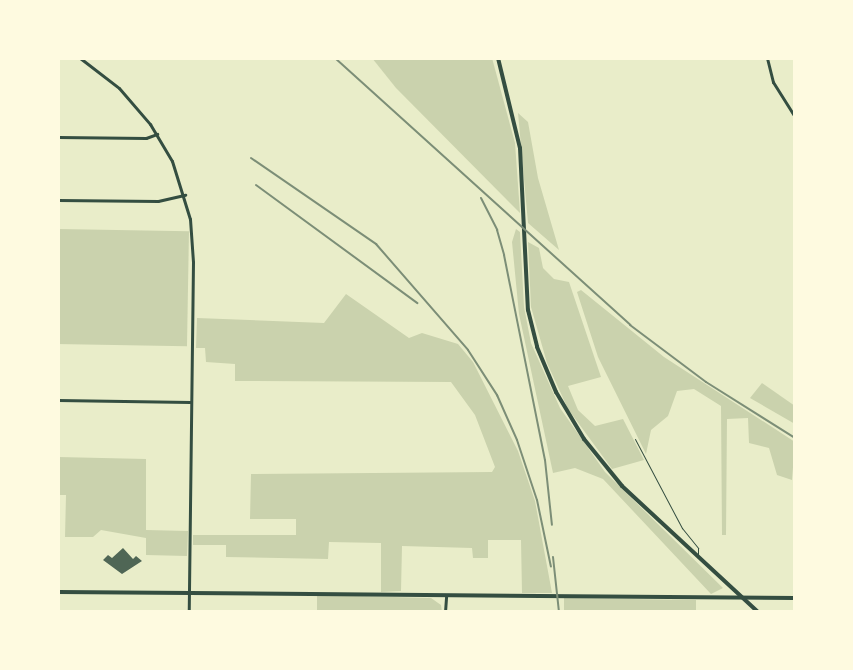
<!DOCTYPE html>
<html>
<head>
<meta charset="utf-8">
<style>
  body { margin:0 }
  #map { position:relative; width:853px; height:670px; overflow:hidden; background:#e9edc9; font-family:"Open Sans",sans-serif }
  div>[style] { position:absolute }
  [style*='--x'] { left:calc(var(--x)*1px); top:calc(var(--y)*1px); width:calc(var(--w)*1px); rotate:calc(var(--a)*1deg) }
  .green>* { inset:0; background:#cad2ad; transform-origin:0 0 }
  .building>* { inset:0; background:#4f6655 }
  .service>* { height:1px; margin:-0.5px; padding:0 0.5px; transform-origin:0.5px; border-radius:0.5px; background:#344e41 }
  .minor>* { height:3px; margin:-1.5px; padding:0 1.5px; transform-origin:1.5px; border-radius:1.5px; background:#344e41 }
  .tertiary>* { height:3px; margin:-1.5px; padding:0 1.5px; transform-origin:1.5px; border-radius:1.5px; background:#344e41 }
  .secondary>* { height:4px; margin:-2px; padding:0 2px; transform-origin:2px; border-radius:2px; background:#344e41 }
  .primary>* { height:4px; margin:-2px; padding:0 2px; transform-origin:2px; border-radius:2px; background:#344e41 }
  .rail>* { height:2px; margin:-1px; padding:0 1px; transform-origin:1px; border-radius:1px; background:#7c8e77 }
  span { translate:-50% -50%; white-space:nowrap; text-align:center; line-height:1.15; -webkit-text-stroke:8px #fefae0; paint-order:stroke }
  .frame { position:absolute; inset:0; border:60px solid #fefae0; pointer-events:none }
</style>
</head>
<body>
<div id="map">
  <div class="green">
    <i style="clip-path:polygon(372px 58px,492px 58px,515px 143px,520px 213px,396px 88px)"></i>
    <i style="clip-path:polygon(518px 113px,528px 122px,538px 178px,559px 250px,528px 223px)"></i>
    <i style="left:58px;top:229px;width:131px;height:115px;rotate:1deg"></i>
    <i style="clip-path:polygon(516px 229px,520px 232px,524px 307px,531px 343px,560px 408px,605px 472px,723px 588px,711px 594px,603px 479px,575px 468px,553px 473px,519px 314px,512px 242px)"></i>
    <i style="clip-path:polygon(528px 242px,539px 248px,543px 268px,554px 279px,569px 282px,601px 377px,568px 386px,578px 410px,595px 426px,623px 419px,644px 460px,612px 469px,568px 409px,547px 363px,531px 307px)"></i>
    <i style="clip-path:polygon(581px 290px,664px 357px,795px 442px,792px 480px,777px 475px,769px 448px,749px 443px,748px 418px,727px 419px,726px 535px,722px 535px,721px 406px,694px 389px,677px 391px,668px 416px,651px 430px,646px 454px,598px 357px,577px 292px)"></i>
    <i style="clip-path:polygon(346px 294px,409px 338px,422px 333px,458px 344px,473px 362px,518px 451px,535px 501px,552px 593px,522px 593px,521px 540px,488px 540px,488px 558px,473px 558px,472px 548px,402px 546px,401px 591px,381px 592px,381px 543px,329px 542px,328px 559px,226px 557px,226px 545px,193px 545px,193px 535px,296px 535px,296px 519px,250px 519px,251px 474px,492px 472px,495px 467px,475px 415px,451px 382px,235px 381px,235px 364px,206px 362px,205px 348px,196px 348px,197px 318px,324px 323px)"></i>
    <i style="clip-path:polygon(762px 383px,795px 406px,795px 424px,750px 398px)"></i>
    <i style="clip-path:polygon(58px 457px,146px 459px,146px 530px,188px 531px,187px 556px,146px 555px,146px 538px,101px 530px,93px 537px,65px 537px,66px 495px,58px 495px)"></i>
    <i style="clip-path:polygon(317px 595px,431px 598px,441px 605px,442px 612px,317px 612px)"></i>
    <i style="clip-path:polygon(564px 598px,696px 600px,696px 612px,564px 612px)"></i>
  </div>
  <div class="building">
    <i style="clip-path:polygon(123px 548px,133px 559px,136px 556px,142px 561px,122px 574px,103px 560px,108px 555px,112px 558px)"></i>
  </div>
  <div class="service">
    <i style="--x:635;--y:439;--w:101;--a:62.2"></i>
    <i style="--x:682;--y:528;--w:26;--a:51"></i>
    <i style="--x:698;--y:548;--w:6;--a:90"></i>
  </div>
  <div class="minor">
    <i style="--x:767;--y:58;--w:25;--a:76"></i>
    <i style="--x:773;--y:82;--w:41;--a:57.8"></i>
    <i style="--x:58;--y:137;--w:88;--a:0.7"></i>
    <i style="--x:146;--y:138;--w:12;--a:-20"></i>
    <i style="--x:58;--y:200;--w:100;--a:0.6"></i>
    <i style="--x:158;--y:201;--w:28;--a:-13"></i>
    <i style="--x:58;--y:400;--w:132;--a:0.9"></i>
    <i style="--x:445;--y:612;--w:16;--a:-86"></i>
  </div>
  <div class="tertiary">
    <i style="--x:80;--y:58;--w:49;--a:37.6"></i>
    <i style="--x:119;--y:88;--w:48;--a:49.3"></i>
    <i style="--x:150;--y:124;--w:43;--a:59.3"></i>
    <i style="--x:172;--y:161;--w:61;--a:72.8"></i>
    <i style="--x:190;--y:219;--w:43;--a:86"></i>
    <i style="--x:193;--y:262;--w:350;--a:90.7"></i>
  </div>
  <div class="secondary">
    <i style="--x:58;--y:592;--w:737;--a:0.47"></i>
  </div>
  <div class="primary">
    <i style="--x:498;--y:58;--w:93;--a:76.3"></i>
    <i style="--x:520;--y:148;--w:162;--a:87.2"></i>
    <i style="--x:528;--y:310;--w:38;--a:76"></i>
    <i style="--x:537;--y:347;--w:49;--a:67.1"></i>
    <i style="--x:556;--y:392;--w:55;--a:59.2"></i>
    <i style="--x:584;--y:439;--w:60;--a:51"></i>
    <i style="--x:622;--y:486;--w:185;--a:42.8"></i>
  </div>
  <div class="rail">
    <i style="--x:335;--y:58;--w:398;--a:42.1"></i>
    <i style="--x:630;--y:325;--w:95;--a:36.9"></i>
    <i style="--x:706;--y:382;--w:105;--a:32.2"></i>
    <i style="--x:251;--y:158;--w:152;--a:34.5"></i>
    <i style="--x:376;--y:244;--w:140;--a:49"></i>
    <i style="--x:468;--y:350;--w:54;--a:57.2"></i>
    <i style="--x:497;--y:395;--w:49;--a:66"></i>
    <i style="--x:517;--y:440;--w:63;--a:71.6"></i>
    <i style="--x:537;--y:500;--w:68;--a:78.2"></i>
    <i style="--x:256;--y:185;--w:200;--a:36.2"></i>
    <i style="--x:481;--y:198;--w:36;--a:63"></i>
    <i style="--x:497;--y:230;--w:26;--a:74"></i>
    <i style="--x:504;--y:255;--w:209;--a:78.7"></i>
    <i style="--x:545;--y:460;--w:65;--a:83.9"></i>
    <i style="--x:553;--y:557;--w:55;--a:83.8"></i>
  </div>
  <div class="frame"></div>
</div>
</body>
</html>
